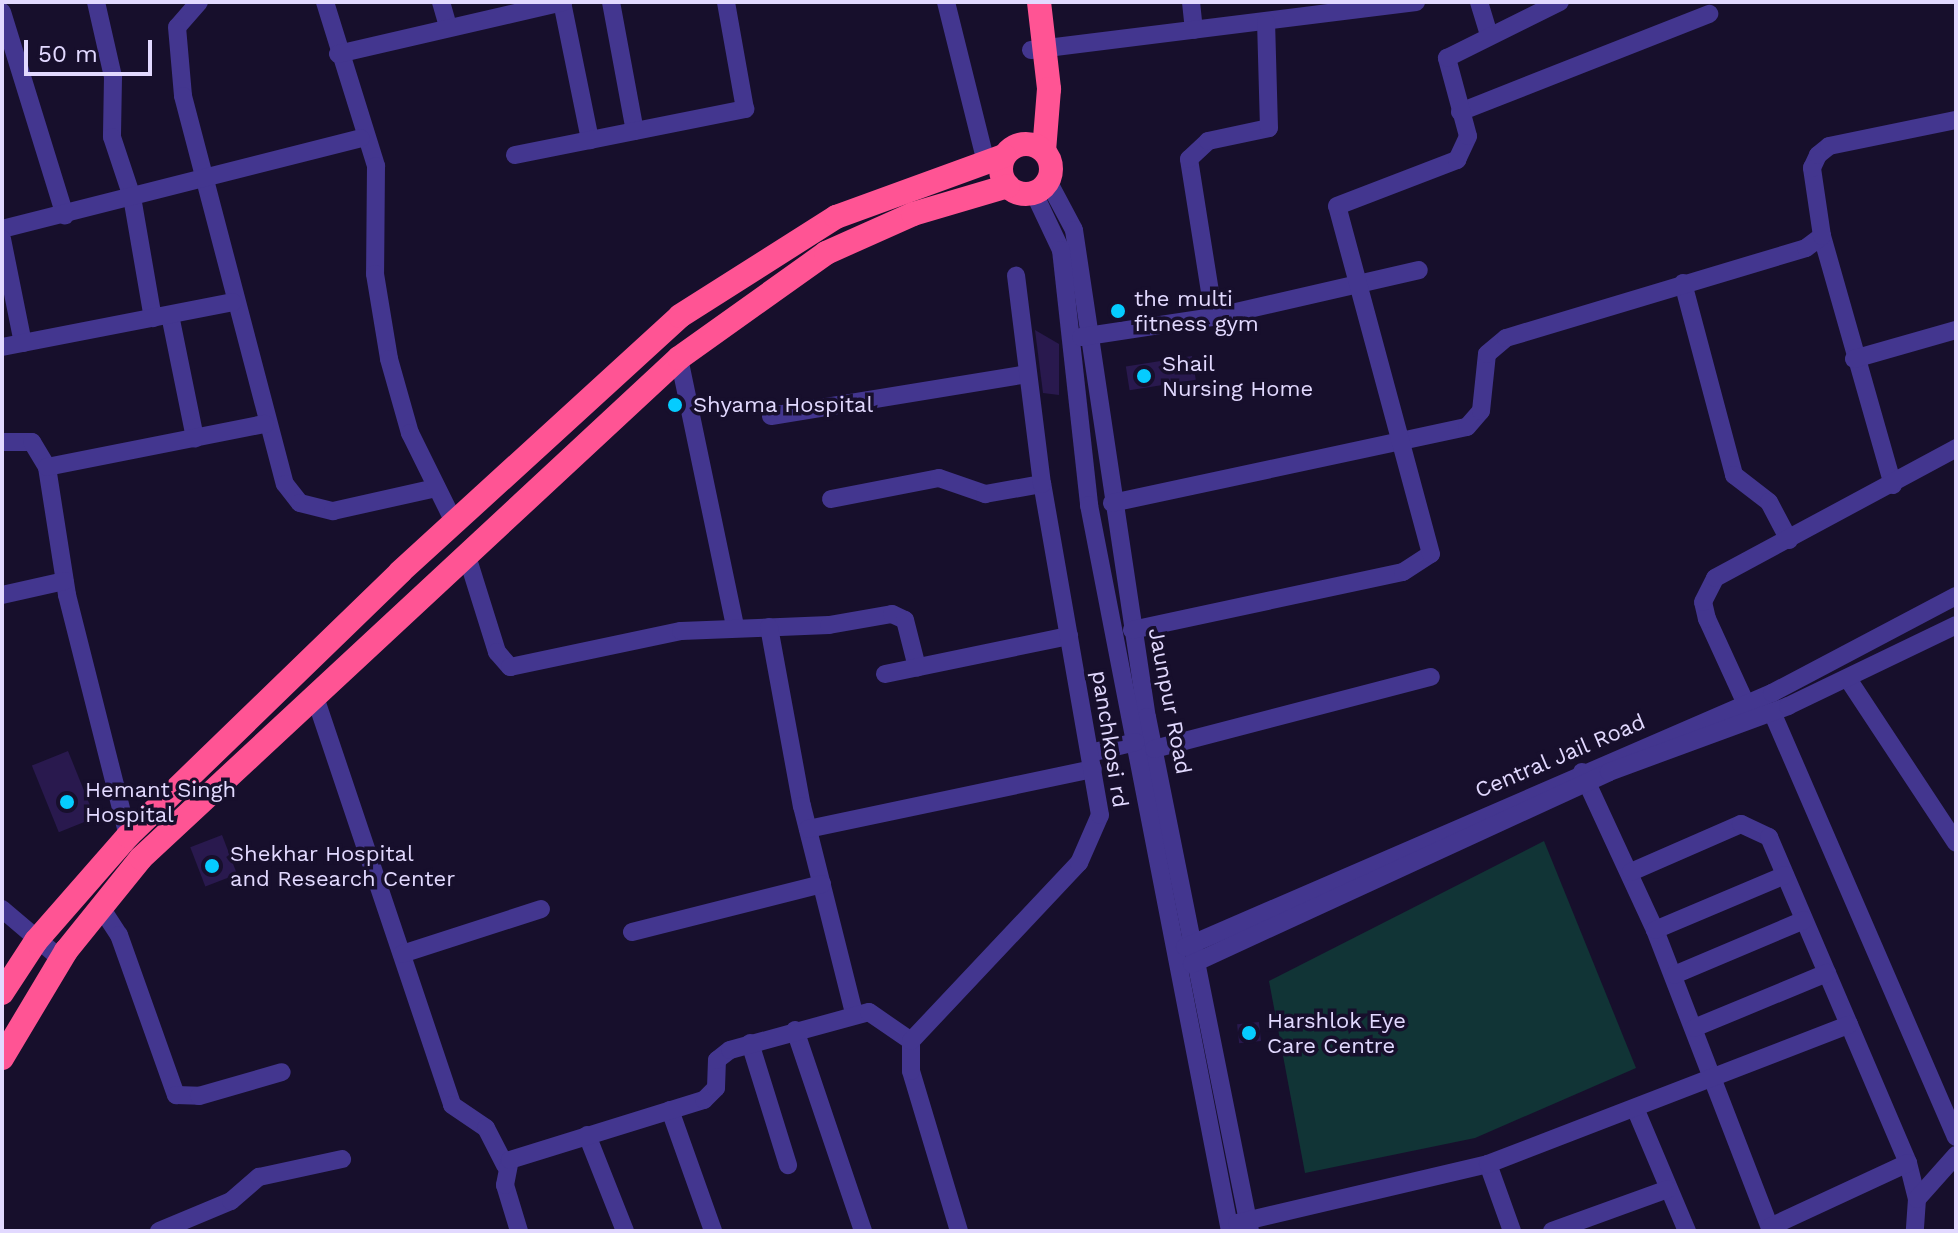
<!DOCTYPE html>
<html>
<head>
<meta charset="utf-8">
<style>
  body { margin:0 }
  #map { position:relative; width:1958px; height:1233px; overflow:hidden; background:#170f2c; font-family:"Work Sans",sans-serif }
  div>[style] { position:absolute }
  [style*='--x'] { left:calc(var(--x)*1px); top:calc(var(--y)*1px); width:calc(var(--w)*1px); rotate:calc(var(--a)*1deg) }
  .green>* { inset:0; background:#113436 }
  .building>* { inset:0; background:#29194e; transform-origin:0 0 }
  .minor>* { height:18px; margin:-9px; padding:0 9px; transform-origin:9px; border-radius:9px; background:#43368f }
  .highway>* { height:24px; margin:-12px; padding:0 12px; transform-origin:12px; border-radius:12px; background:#ff5494 }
  .highway>.ring { margin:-12px; padding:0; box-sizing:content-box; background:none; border:24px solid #ff5494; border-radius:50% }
  .dots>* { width:22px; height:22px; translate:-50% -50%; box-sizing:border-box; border:4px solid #170f2c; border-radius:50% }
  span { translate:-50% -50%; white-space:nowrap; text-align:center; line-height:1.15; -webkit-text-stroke:7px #170f2c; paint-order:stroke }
  .poi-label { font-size:22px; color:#e2d9ff }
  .left { translate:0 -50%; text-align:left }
  .street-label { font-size:22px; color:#e2d9ff }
  .frame { position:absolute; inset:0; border:4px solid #e2d9ff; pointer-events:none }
  .scale { position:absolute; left:24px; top:40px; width:128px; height:36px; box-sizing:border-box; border:4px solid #e2d9ff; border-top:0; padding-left:10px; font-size:24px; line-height:28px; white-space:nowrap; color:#e2d9ff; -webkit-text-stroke:6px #170f2c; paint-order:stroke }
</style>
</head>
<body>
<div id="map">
  <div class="green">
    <i style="clip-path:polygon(1544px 841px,1636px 1068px,1475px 1138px,1305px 1173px,1269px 981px)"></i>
  </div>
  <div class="building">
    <i style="clip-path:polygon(1035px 330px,1059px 344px,1059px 395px,1043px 393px)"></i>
    <i style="left:1192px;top:356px;width:24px;height:67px;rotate:81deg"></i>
    <i style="left:68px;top:751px;width:72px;height:39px;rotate:68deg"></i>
    <i style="left:222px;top:835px;width:42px;height:34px;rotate:69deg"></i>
    <i style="left:1259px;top:1022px;width:19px;height:22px;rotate:84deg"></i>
  </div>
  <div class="minor">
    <i style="--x:96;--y:2;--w:77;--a:77.2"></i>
    <i style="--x:113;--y:77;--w:60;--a:91"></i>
    <i style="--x:112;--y:137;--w:63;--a:71.6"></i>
    <i style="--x:132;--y:197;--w:123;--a:80.2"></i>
    <i style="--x:199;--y:2;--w:33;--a:131"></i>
    <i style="--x:177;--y:27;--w:69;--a:85"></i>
    <i style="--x:183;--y:96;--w:401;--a:75.3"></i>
    <i style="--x:285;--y:484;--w:24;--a:52"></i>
    <i style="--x:300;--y:503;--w:34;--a:14"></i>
    <i style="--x:333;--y:511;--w:106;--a:-12.6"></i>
    <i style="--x:325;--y:2;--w:172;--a:72.7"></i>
    <i style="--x:376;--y:166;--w:108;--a:90.5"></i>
    <i style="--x:375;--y:274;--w:86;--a:80.6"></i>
    <i style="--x:389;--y:359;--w:77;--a:74.2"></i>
    <i style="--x:410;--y:433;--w:99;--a:63.7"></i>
    <i style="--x:441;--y:2;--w:25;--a:74"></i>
    <i style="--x:562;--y:2;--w:141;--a:78.5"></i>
    <i style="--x:611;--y:2;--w:131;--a:79.5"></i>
    <i style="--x:946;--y:2;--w:165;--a:76"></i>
    <i style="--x:1191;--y:2;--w:28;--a:84"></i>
    <i style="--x:1479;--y:2;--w:34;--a:73"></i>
    <i style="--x:2;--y:12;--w:213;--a:72.8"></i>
    <i style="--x:1031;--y:50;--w:388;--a:-7.1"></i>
    <i style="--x:338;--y:54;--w:231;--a:-13"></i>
    <i style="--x:1460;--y:112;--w:268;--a:-21.5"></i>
    <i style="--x:515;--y:155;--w:235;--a:-11.3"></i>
    <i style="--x:745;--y:109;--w:109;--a:-100.1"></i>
    <i style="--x:1048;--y:181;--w:55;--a:62"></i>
    <i style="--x:1074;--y:230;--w:492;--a:81.5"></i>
    <i style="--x:1147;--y:717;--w:524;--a:78.67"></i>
    <i style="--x:1034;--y:193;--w:63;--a:64.7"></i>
    <i style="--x:1061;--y:250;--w:257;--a:83.7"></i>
    <i style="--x:1089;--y:505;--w:740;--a:79.01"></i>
    <i style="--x:2;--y:229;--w:370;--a:-14.2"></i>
    <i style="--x:1822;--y:236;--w:259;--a:74.1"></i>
    <i style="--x:2;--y:239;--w:106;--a:78.6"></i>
    <i style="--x:1683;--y:283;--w:199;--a:75.1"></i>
    <i style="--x:1734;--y:475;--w:44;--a:37.6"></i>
    <i style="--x:1769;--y:502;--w:43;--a:62.2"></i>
    <i style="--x:170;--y:315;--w:126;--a:78.5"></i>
    <i style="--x:1214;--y:317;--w:160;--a:-99"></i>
    <i style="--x:1189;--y:159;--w:26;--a:-43"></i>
    <i style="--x:1208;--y:141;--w:62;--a:-12"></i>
    <i style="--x:1269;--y:128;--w:106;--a:-91.6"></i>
    <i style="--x:1081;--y:337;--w:134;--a:-8.6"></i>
    <i style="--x:1214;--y:317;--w:210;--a:-12.9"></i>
    <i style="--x:2;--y:347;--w:235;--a:-11"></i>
    <i style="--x:679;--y:358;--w:275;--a:78.2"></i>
    <i style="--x:1854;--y:359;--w:106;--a:-15.9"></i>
    <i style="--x:771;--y:416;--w:259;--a:-9.3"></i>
    <i style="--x:2;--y:442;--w:30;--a:0"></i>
    <i style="--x:32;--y:442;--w:29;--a:59"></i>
    <i style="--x:47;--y:467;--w:130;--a:81.1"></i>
    <i style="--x:67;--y:595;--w:249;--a:75.8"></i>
    <i style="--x:47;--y:467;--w:222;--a:-11.2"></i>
    <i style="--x:831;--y:499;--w:110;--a:-11"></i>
    <i style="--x:939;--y:478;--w:49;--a:19.2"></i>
    <i style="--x:985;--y:494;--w:58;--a:-10"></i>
    <i style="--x:1112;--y:503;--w:363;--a:-12.1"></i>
    <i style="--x:1467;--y:427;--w:21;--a:-49"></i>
    <i style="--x:1481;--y:411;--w:57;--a:-84"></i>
    <i style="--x:1487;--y:354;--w:25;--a:-40"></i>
    <i style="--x:1506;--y:338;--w:313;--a:-16.7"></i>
    <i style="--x:1806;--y:248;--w:20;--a:-37"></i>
    <i style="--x:1822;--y:236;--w:69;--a:-98.4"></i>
    <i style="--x:1812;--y:168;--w:14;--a:-65"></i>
    <i style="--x:1818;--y:155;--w:14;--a:-39"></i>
    <i style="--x:1829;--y:146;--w:130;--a:-11.6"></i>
    <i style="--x:466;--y:553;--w:104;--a:72.6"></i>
    <i style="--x:497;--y:652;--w:20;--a:49"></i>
    <i style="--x:510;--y:667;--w:175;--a:-11.9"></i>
    <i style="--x:681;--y:631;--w:148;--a:-2.3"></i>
    <i style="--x:829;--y:625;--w:64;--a:-9.9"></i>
    <i style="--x:892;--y:614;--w:14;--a:25"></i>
    <i style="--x:905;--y:620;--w:49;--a:75.7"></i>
    <i style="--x:2;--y:595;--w:64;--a:-12.7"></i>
    <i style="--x:769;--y:627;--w:182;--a:79.6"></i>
    <i style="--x:802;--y:806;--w:213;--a:75.9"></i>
    <i style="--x:1132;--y:630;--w:277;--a:-12.1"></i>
    <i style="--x:1403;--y:572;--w:33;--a:-33"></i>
    <i style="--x:1431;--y:554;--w:360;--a:-105.1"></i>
    <i style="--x:1337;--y:206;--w:129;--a:-21"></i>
    <i style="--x:1457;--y:160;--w:26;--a:-65"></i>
    <i style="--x:1468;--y:136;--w:81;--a:-105.1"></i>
    <i style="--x:1447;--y:58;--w:126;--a:-26.4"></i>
    <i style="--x:885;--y:674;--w:188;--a:-11.7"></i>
    <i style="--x:1848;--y:679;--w:196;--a:56.6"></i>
    <i style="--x:315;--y:697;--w:430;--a:71.4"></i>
    <i style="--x:452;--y:1105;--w:41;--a:34.1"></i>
    <i style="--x:486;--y:1128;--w:42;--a:62.8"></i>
    <i style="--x:1746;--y:704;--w:94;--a:-114.6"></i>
    <i style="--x:1707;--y:619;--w:17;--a:-103"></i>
    <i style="--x:1703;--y:602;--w:27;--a:-63"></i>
    <i style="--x:1715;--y:578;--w:274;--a:-28.3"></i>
    <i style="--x:1772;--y:712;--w:463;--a:66.6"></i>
    <i style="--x:1154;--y:749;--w:286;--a:-14.6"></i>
    <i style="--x:1090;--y:753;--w:47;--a:-13.4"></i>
    <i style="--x:1582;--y:772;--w:174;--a:65.2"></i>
    <i style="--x:1655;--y:930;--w:323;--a:68.9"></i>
    <i style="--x:808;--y:829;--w:291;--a:-11.9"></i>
    <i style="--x:1631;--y:872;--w:120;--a:-23.6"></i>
    <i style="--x:1741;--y:824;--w:31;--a:25"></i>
    <i style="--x:1769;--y:837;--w:354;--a:66.9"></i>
    <i style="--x:1908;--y:1163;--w:37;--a:76"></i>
    <i style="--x:1917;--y:1199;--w:32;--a:94"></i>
    <i style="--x:100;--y:906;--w:35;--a:57"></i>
    <i style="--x:119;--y:935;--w:170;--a:70.4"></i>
    <i style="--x:176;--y:1095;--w:23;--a:2"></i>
    <i style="--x:199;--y:1096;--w:86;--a:-16.1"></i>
    <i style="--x:2;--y:909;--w:77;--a:40.3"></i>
    <i style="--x:1655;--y:930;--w:141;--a:-22.9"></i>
    <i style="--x:632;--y:932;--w:196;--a:-14.2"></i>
    <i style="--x:1185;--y:947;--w:640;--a:-23.4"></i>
    <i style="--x:1772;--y:693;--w:208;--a:-27.8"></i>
    <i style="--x:402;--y:954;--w:146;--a:-17.9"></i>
    <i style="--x:1192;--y:964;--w:459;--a:-24.7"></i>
    <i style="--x:1609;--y:772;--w:191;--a:-20.2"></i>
    <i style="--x:1788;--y:706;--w:187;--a:-25.7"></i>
    <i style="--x:1674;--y:975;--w:141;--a:-22.9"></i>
    <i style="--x:1694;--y:1028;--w:144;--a:-22.5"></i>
    <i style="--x:795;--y:1030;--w:212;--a:71.3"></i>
    <i style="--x:750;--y:1043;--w:128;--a:72.7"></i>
    <i style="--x:1635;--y:1108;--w:134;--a:67.1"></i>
    <i style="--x:670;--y:1110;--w:128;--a:70.4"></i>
    <i style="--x:587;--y:1135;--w:103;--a:68.4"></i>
    <i style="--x:1488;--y:1164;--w:71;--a:70.3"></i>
    <i style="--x:1917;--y:1199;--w:59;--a:-48.4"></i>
    <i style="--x:1237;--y:1223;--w:258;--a:-13.2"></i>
    <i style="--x:1488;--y:1164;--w:387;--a:-21.1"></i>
    <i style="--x:1770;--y:1227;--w:152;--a:-24.9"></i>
    <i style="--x:159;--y:1231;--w:78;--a:-22.6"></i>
    <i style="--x:231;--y:1201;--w:37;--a:-41"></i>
    <i style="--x:259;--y:1177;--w:85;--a:-12.2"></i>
    <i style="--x:519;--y:1231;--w:48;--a:-106.9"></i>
    <i style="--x:505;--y:1185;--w:25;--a:-79"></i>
    <i style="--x:510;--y:1160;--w:203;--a:-17.2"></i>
    <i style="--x:704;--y:1100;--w:17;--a:-45"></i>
    <i style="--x:716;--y:1088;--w:28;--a:-88"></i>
    <i style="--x:717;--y:1060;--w:16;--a:-38"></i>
    <i style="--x:730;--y:1050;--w:144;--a:-15.3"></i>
    <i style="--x:869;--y:1012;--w:51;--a:34.6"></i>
    <i style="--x:959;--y:1231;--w:167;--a:-106.7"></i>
    <i style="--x:911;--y:1071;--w:30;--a:-90"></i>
    <i style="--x:911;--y:1041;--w:245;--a:-46.7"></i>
    <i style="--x:1079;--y:863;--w:52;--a:-66.4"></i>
    <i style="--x:1100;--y:815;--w:336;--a:-99.9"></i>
    <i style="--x:1042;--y:484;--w:210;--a:-97.1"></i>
    <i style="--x:1552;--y:1231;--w:123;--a:-19.9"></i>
  </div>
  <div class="highway">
    <i style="--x:1039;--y:2;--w:88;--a:83.4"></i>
    <i style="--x:1049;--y:89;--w:62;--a:94.6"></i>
    <i class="ring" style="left:1001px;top:144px;width:26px;height:26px"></i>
    <i style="--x:2;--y:993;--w:62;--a:-56.8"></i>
    <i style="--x:36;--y:941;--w:140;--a:-48.8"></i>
    <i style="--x:128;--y:836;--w:379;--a:-44.1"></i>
    <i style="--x:400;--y:572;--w:379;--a:-42.4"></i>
    <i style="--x:680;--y:316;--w:185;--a:-32.4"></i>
    <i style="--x:836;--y:217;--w:179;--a:-20"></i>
    <i style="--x:2;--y:1058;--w:125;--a:-59.1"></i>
    <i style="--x:66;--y:951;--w:119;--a:-51.1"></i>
    <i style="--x:141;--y:858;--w:734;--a:-42.9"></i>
    <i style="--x:679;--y:358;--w:181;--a:-35.5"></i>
    <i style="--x:826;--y:253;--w:95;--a:-24.1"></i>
    <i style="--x:913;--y:214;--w:99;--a:-16.4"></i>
  </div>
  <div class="dots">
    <i style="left:1118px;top:311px;background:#05ccff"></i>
    <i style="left:1144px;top:376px;background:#05ccff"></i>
    <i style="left:675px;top:405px;background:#05ccff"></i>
    <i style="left:67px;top:802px;background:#05ccff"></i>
    <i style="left:212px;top:866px;background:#05ccff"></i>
    <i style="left:1249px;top:1033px;background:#05ccff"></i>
  </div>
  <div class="poi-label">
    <span class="left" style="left:1134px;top:311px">the multi<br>fitness gym</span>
    <span class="left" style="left:1162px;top:376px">Shail<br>Nursing Home</span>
    <span class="left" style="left:693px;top:405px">Shyama Hospital</span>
    <span class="left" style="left:85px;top:802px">Hemant Singh<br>Hospital</span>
    <span class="left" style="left:230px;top:866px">Shekhar Hospital<br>and Research Center</span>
    <span class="left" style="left:1267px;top:1033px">Harshlok Eye<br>Care Centre</span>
  </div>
  <div class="street-label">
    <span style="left:1170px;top:701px;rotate:79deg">Jaunpur Road</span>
    <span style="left:1110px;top:739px;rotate:81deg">panchkosi rd</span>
    <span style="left:1560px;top:756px;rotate:-23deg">Central Jail Road</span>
  </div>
  <div class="frame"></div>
  <div class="scale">50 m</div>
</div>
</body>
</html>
